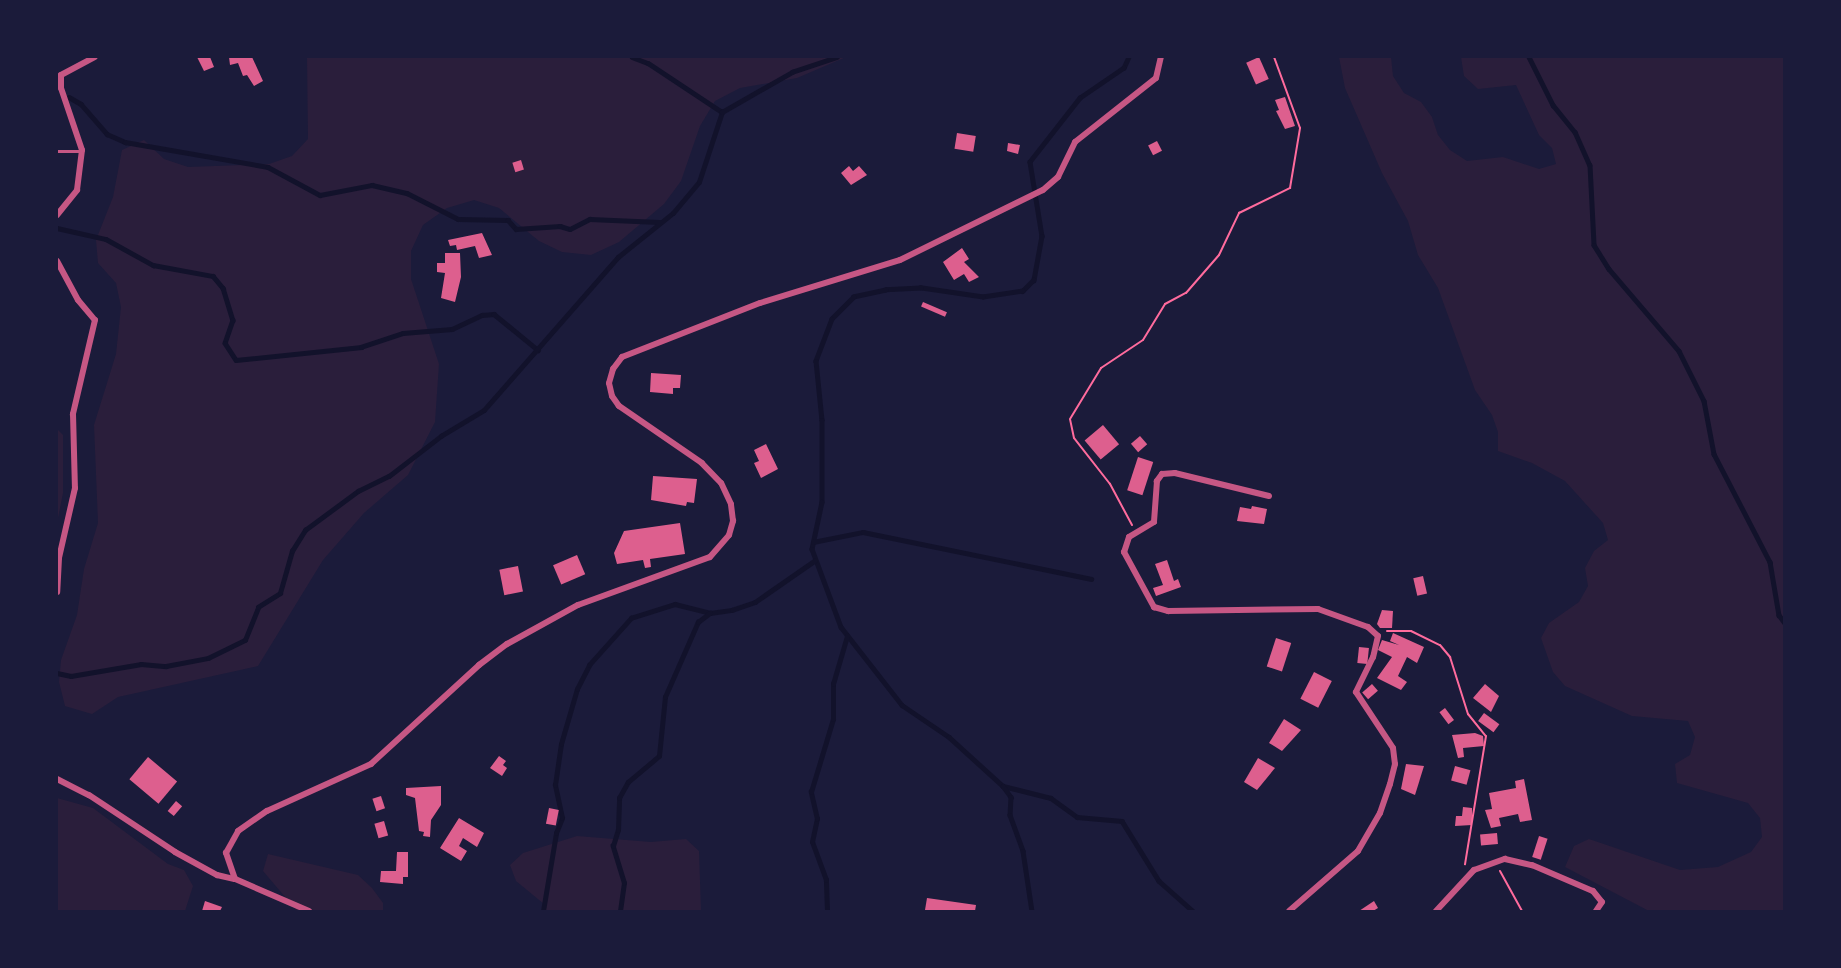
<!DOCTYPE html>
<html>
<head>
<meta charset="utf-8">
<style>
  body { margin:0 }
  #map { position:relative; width:1841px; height:968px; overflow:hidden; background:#1b1b3a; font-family:Rubik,sans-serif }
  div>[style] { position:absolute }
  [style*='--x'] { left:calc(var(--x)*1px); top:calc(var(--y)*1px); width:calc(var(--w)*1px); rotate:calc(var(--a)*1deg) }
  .green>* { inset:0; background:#2a1e3b }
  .stream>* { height:4.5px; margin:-2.25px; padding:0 2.25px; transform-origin:2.25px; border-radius:2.25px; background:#12122b }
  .building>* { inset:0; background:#dd5f8e; transform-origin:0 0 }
  .path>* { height:2px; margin:-1px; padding:0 1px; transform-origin:1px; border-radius:1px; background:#ff6b9d }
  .service>* { height:3px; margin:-1.5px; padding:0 1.5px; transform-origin:1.5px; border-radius:1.5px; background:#c65784 }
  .minor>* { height:6px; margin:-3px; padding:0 3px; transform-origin:3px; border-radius:3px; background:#c65784 }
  span { translate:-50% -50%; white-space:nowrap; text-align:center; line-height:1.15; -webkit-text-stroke:5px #1b1b3a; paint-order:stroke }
  .frame { position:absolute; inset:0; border:58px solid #1b1b3a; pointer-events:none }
</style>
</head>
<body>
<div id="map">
  <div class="green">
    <i style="clip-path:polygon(307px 57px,846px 57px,797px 78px,740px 88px,715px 101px,700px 126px,681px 181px,664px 204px,619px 242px,591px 255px,562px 252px,539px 241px,499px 208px,474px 200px,447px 208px,423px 225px,411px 251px,411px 279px,439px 364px,435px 422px,408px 475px,364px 513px,323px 560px,258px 666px,118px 697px,92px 714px,65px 706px,59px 682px,61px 660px,77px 615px,84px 569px,98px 523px,94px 425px,116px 354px,121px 307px,116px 283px,98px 263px,96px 240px,113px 197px,122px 150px,144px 140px,164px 159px,188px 167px,269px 164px,292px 156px,308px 139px)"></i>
    <i style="clip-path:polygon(1339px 57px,1391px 57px,1393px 76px,1404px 93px,1421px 102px,1432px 117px,1438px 135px,1450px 150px,1467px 161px,1503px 157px,1539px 169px,1556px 164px,1552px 148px,1539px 135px,1516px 85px,1478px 89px,1464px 76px,1461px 57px,1784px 57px,1784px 911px,1649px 911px,1565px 867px,1574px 846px,1589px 839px,1680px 870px,1718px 867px,1751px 852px,1762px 837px,1760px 818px,1748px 803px,1677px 783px,1675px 764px,1690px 755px,1695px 737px,1688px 721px,1632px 716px,1565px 686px,1553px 672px,1541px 638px,1549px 623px,1579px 602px,1588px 586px,1585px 568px,1594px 551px,1608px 540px,1603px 523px,1565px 481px,1532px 463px,1498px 451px,1498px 432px,1492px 415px,1475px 390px,1438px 288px,1418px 255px,1408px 221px,1382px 173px,1345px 88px)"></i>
    <i style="clip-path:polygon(57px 429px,63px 435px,63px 493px,57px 523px)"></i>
    <i style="clip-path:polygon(57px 798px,93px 808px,168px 864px,184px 870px,193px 886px,185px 911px,57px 911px)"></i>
    <i style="clip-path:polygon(577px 836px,651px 842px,686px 839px,699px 851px,701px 911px,545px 911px,544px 904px,516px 881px,510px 865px,523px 853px)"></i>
    <i style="clip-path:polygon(268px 854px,358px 875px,372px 888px,383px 903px,383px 911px,297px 911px,263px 871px)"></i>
  </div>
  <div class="stream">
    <i style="--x:632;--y:57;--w:17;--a:21"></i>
    <i style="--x:648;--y:63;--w:89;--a:33.5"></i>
    <i style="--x:1129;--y:57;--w:12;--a:114"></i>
    <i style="--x:1124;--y:68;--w:53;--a:145.7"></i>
    <i style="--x:1080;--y:98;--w:81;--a:128"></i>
    <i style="--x:1030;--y:162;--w:75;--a:80.8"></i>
    <i style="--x:1042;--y:236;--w:45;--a:100.3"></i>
    <i style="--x:1034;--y:280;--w:16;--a:135"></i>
    <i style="--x:1023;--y:291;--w:40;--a:171.5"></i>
    <i style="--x:983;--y:297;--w:63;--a:-171.7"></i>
    <i style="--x:921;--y:288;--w:35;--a:177"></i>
    <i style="--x:886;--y:290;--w:33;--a:168"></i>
    <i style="--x:854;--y:297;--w:31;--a:135"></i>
    <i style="--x:832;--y:319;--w:45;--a:110.9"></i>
    <i style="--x:816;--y:361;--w:59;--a:84.2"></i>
    <i style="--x:822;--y:420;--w:82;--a:90"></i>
    <i style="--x:822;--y:502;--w:48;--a:102"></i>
    <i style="--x:812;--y:549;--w:83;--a:69.6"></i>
    <i style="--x:841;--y:627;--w:99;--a:52"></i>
    <i style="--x:902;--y:705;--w:57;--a:34.2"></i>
    <i style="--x:949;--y:737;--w:73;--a:42.2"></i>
    <i style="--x:1003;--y:786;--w:49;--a:14"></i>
    <i style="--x:1051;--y:798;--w:32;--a:36"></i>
    <i style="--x:1077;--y:817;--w:45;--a:5.1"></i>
    <i style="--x:1122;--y:821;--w:70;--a:58.3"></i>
    <i style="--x:1159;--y:881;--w:45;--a:41.4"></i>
    <i style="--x:1529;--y:57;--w:54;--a:63.4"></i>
    <i style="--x:1553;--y:105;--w:35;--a:51"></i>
    <i style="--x:1575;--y:132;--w:36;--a:66"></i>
    <i style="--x:1590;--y:165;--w:80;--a:87.1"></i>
    <i style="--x:1594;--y:245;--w:28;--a:58"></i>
    <i style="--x:1609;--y:269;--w:108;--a:49.5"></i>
    <i style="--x:1679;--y:351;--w:56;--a:63.4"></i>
    <i style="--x:1704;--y:401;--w:54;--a:79.3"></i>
    <i style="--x:1714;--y:454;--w:122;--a:62.6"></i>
    <i style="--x:1770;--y:562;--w:54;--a:80.4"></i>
    <i style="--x:1779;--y:615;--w:9;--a:54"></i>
    <i style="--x:69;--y:97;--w:14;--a:30"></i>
    <i style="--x:81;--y:104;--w:40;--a:49"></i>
    <i style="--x:107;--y:134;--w:20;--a:24"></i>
    <i style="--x:125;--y:142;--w:145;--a:9.9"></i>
    <i style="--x:268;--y:167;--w:59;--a:28.3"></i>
    <i style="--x:320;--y:195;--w:53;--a:-10.9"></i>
    <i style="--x:372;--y:185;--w:36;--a:13"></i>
    <i style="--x:407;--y:193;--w:57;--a:27"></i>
    <i style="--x:458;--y:219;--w:50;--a:1.1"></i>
    <i style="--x:508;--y:220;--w:12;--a:48"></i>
    <i style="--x:516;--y:229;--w:44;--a:-3.9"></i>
    <i style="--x:560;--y:226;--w:10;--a:17"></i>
    <i style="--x:570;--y:229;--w:22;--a:-27"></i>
    <i style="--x:590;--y:219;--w:69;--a:2.5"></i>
    <i style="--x:57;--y:228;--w:50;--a:12.7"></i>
    <i style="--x:106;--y:239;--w:54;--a:29"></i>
    <i style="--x:153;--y:265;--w:61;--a:10.4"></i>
    <i style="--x:213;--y:276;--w:16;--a:50"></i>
    <i style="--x:223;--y:288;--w:34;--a:73"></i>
    <i style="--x:233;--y:320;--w:24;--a:109"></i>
    <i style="--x:225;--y:343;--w:20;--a:57"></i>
    <i style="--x:236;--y:360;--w:126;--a:-5.9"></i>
    <i style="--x:361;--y:347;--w:44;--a:-18.4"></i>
    <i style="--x:403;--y:333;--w:49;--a:-4.7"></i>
    <i style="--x:452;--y:329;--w:33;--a:-25"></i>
    <i style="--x:482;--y:315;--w:12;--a:-5"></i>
    <i style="--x:494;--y:314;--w:57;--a:39.3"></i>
    <i style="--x:813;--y:542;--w:51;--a:-11.3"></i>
    <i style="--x:863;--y:532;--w:233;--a:11.6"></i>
    <i style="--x:57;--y:673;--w:14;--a:12"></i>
    <i style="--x:71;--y:676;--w:71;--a:-9.7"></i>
    <i style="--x:141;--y:664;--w:25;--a:5"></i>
    <i style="--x:166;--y:666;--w:43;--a:-10.8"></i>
    <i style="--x:208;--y:658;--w:41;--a:-25.9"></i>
    <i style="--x:245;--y:640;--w:35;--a:-68"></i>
    <i style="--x:258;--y:607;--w:26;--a:-32"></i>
    <i style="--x:280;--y:593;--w:44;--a:-74.1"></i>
    <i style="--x:292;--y:551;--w:25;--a:-58"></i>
    <i style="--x:305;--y:530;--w:66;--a:-36.3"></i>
    <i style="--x:358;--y:491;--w:34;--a:-26"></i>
    <i style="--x:389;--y:476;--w:66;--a:-37.6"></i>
    <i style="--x:441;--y:436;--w:50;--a:-31.2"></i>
    <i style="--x:484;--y:410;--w:203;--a:-48.8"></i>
    <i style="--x:618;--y:257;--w:70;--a:-38.7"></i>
    <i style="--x:673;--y:213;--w:40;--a:-50"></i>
    <i style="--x:699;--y:182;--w:74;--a:-71.8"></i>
    <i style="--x:722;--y:112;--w:81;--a:-29.7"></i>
    <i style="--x:792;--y:72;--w:47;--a:-18.4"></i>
    <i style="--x:1003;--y:786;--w:14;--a:54"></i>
    <i style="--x:1011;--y:797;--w:18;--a:93"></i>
    <i style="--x:1010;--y:815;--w:38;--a:70"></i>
    <i style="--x:1023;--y:851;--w:61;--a:81.5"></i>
    <i style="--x:543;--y:911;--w:79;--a:-80.5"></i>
    <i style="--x:556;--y:833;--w:16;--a:-68"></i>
    <i style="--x:562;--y:818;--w:34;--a:-102"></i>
    <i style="--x:555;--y:785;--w:41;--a:-81.7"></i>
    <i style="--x:561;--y:744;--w:57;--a:-73.8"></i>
    <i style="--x:577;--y:689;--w:27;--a:-63"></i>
    <i style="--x:589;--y:665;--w:63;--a:-48.2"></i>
    <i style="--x:631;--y:618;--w:46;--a:-17.7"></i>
    <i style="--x:675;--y:604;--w:36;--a:14"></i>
    <i style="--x:710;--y:613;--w:22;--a:-8"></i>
    <i style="--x:732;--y:610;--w:24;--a:-19"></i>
    <i style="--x:755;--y:602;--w:72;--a:-34.8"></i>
    <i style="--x:620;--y:911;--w:28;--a:-82"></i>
    <i style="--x:624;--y:883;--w:39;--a:-107"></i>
    <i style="--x:613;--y:846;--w:17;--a:-73"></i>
    <i style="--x:618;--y:830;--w:32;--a:-88"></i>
    <i style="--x:619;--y:798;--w:18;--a:-61"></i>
    <i style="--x:628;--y:782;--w:40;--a:-40"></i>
    <i style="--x:659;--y:756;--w:59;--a:-84.2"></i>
    <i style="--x:665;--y:697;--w:82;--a:-66.3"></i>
    <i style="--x:698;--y:622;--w:15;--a:-37"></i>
    <i style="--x:827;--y:911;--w:31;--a:-92"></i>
    <i style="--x:826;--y:880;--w:40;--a:-110.2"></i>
    <i style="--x:812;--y:842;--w:24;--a:-78"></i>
    <i style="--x:817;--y:819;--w:28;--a:-103"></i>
    <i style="--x:811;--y:792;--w:76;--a:-73.2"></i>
    <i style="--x:833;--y:719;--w:35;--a:-90"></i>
    <i style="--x:833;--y:684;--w:50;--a:-73.7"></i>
  </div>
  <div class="building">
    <i style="clip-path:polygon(197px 57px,210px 57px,214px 67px,204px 71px)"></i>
    <i style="clip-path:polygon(229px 57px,252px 57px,263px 81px,254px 86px,247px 75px,243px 76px,238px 63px,230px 65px)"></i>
    <i style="left:1259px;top:57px;width:24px;height:14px;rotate:66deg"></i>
    <i style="clip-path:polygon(1285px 97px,1295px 126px,1285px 129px,1276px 111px,1279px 110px,1275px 100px)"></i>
    <i style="left:957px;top:133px;width:19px;height:16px;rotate:9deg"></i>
    <i style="left:1157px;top:141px;width:11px;height:10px;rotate:63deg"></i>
    <i style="clip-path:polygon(1008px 143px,1020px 145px,1018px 154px,1007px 151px)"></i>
    <i style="left:521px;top:160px;width:10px;height:9px;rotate:73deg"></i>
    <i style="clip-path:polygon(849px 166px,853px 171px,859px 166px,867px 175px,851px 185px,841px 173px)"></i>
    <i style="clip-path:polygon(482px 233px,492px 255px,479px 258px,475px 246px,457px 250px,456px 245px,450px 246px,448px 240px)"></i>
    <i style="clip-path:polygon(962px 248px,969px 259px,964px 262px,979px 277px,969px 282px,964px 274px,954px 280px,943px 262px)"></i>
    <i style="clip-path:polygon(445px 253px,460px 253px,461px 277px,455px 302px,441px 298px,445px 273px,437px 272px,437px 263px,445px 263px)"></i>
    <i style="left:923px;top:302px;width:26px;height:5px;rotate:23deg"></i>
    <i style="clip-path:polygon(651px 373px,681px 375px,680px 388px,673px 388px,673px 394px,650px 392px)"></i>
    <i style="left:1103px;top:425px;width:25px;height:24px;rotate:50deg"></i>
    <i style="left:1140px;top:436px;width:11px;height:12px;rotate:49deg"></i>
    <i style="clip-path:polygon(766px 444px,778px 469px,761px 478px,754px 463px,759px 461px,754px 450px)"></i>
    <i style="left:1138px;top:457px;width:16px;height:35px;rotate:18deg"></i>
    <i style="clip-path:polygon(653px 476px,697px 479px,694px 503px,687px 502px,686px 506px,651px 500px)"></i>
    <i style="clip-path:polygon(1252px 506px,1267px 509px,1264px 524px,1237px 521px,1240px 507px,1251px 509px)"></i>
    <i style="clip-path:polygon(680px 523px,685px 554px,650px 559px,651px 567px,645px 568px,643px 560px,617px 564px,614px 553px,624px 531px)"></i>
    <i style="left:577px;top:555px;width:21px;height:26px;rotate:67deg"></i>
    <i style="clip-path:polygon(1167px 560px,1174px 581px,1178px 579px,1181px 587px,1156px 596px,1153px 588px,1163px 585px,1155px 564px)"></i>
    <i style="left:518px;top:566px;width:26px;height:19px;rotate:79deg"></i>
    <i style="left:1423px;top:576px;width:18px;height:10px;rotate:77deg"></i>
    <i style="clip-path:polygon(1382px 610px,1393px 611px,1392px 628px,1380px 628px,1377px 624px)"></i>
    <i style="clip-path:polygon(1393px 633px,1424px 647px,1417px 663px,1407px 657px,1398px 676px,1407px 682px,1401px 690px,1377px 678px,1392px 657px,1378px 650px,1382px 640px,1399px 645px,1390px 641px)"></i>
    <i style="left:1276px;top:638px;width:16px;height:30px;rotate:18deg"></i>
    <i style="left:1359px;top:647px;width:10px;height:16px;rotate:6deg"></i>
    <i style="left:1314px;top:672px;width:20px;height:30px;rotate:27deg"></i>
    <i style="left:1372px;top:684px;width:9px;height:13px;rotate:49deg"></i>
    <i style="clip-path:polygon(1485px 684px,1499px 696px,1491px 712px,1473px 698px)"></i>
    <i style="left:1445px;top:708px;width:15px;height:7px;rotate:53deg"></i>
    <i style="left:1484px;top:713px;width:19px;height:10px;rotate:36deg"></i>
    <i style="clip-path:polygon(1284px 719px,1301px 730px,1282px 751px,1269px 743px)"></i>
    <i style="clip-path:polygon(1475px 733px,1483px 736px,1484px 746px,1463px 748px,1464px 757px,1458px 758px,1452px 735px)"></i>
    <i style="clip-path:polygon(499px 756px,506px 761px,503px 765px,507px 768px,502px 776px,490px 768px)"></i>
    <i style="left:148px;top:757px;width:38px;height:29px;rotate:40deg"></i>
    <i style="clip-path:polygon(1258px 758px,1275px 768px,1257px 790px,1244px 782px)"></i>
    <i style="clip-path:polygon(1406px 764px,1424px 766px,1415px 795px,1401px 789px)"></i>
    <i style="left:1455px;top:766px;width:16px;height:15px;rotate:15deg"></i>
    <i style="clip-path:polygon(1524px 779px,1532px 820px,1520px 822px,1518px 814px,1499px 818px,1501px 826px,1491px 828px,1485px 810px,1492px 809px,1489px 793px,1516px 788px,1515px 781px)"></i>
    <i style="clip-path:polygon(441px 786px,441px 805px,431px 820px,430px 837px,423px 836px,424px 832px,419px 831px,415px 798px,406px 795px,406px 788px)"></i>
    <i style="left:381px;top:796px;width:13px;height:9px;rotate:72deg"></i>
    <i style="left:176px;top:801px;width:8px;height:13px;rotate:40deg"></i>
    <i style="clip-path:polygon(1463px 807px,1472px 808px,1472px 825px,1455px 826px,1456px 816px,1462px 816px)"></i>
    <i style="left:549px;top:808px;width:10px;height:16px;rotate:11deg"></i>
    <i style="clip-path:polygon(459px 818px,484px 833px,477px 847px,463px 838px,459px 846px,467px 851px,461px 861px,440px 848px)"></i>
    <i style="left:384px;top:821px;width:15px;height:10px;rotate:74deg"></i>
    <i style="left:1497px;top:833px;width:11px;height:17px;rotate:85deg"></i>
    <i style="left:1539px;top:836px;width:9px;height:22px;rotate:18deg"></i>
    <i style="clip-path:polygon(397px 852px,408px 852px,408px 877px,403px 877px,403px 884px,380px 882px,381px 871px,396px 871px)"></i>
    <i style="clip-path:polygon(927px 898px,976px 905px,975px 911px,925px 910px)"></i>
    <i style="clip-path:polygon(205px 901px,222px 907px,220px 911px,202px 911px)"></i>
    <i style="clip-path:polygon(1374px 901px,1378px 908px,1373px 911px,1359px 911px)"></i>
  </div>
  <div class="path">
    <i style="--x:1132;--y:525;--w:47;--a:-118.2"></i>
    <i style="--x:1110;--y:484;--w:58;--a:-128"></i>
    <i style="--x:1074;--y:438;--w:19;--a:-102"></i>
    <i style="--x:1070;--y:419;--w:60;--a:-58.7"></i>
    <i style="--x:1101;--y:368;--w:50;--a:-33.7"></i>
    <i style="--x:1143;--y:340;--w:42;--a:-58.6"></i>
    <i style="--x:1165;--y:304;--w:24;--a:-28"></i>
    <i style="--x:1186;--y:293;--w:50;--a:-49"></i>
    <i style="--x:1219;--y:255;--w:47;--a:-64.5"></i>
    <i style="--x:1239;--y:213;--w:57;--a:-26.1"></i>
    <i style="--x:1290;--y:188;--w:61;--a:-80.5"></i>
    <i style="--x:1300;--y:128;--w:76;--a:-110.1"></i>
    <i style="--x:1387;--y:631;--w:24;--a:0"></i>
    <i style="--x:1411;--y:631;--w:32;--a:26"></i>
    <i style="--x:1440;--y:645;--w:16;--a:50"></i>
    <i style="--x:1450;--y:657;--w:60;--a:72.5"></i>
    <i style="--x:1468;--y:714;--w:28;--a:51"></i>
    <i style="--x:1486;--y:736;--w:130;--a:99.3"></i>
    <i style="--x:1500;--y:871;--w:46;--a:61.2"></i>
  </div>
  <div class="service">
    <i style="--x:57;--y:151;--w:25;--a:0"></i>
  </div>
  <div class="minor">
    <i style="--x:57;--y:215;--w:32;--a:-51"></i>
    <i style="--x:77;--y:190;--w:40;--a:-82.9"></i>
    <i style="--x:82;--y:150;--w:65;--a:-108.7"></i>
    <i style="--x:61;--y:88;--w:13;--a:-90"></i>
    <i style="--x:61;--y:75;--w:38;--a:-28"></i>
    <i style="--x:57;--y:261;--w:44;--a:61.7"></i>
    <i style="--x:78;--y:300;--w:26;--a:50"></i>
    <i style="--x:95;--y:320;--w:97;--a:103.2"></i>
    <i style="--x:73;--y:414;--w:74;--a:88.5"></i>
    <i style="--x:75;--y:488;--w:72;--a:102.9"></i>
    <i style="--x:59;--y:558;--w:34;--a:93"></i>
    <i style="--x:1269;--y:496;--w:97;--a:-166.3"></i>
    <i style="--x:1175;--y:473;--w:13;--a:176"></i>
    <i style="--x:1162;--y:474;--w:9;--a:126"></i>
    <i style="--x:1157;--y:481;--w:41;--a:94.2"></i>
    <i style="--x:1154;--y:522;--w:29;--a:149"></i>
    <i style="--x:1129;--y:537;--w:16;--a:108"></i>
    <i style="--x:1124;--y:552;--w:63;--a:61.4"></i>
    <i style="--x:1154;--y:607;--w:15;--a:16"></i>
    <i style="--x:1168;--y:611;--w:150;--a:-0.8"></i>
    <i style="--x:1318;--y:609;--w:53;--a:19.8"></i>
    <i style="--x:1368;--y:627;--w:13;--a:42"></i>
    <i style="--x:1378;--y:636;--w:22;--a:103"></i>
    <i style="--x:1373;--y:657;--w:39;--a:116"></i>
    <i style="--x:1356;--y:692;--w:67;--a:56.5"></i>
    <i style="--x:1393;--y:748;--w:16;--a:83"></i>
    <i style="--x:1395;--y:764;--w:21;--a:104"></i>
    <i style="--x:1390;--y:784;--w:31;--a:109"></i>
    <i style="--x:1380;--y:813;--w:44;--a:120.1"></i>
    <i style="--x:1358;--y:851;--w:91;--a:139"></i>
    <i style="--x:57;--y:779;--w:36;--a:27"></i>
    <i style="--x:89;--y:795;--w:103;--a:33.5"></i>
    <i style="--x:175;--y:852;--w:48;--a:28.7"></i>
    <i style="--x:217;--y:875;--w:18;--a:13"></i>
    <i style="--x:309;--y:911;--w:81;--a:-156.6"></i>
    <i style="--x:235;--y:879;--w:28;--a:-109"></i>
    <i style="--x:226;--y:853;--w:25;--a:-61"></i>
    <i style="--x:238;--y:831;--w:35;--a:-35"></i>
    <i style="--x:267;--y:811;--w:114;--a:-24.3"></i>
    <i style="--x:371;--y:764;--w:147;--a:-42.5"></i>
    <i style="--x:479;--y:665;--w:35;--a:-37"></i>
    <i style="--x:507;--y:644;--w:81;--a:-28.8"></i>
    <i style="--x:578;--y:605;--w:140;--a:-20"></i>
    <i style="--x:710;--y:557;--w:29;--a:-49"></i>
    <i style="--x:729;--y:535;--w:15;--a:-74"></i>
    <i style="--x:733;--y:521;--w:17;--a:-97"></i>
    <i style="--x:731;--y:504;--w:23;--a:-115"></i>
    <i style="--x:721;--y:483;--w:28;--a:-134"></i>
    <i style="--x:702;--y:463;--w:101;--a:-145.5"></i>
    <i style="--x:619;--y:406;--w:12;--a:-125"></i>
    <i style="--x:612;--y:396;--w:13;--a:-103"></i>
    <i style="--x:609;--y:383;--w:15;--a:-74"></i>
    <i style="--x:613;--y:369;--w:15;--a:-53"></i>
    <i style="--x:622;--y:357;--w:148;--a:-21.4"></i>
    <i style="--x:760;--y:303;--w:146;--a:-17.1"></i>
    <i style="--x:900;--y:260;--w:159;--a:-26.1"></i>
    <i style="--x:1043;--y:190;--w:20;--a:-41"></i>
    <i style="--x:1058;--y:177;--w:39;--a:-64"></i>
    <i style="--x:1075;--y:142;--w:103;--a:-38.3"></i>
    <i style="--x:1156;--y:78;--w:22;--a:-77"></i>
    <i style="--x:1436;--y:911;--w:56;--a:-47.2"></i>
    <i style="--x:1474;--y:870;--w:33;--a:-20"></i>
    <i style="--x:1505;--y:859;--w:28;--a:13"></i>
    <i style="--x:1532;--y:865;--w:66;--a:23.1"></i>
    <i style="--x:1593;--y:891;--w:14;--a:51"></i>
    <i style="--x:1602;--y:902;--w:11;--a:124"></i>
  </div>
  <div class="frame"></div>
</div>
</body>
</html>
